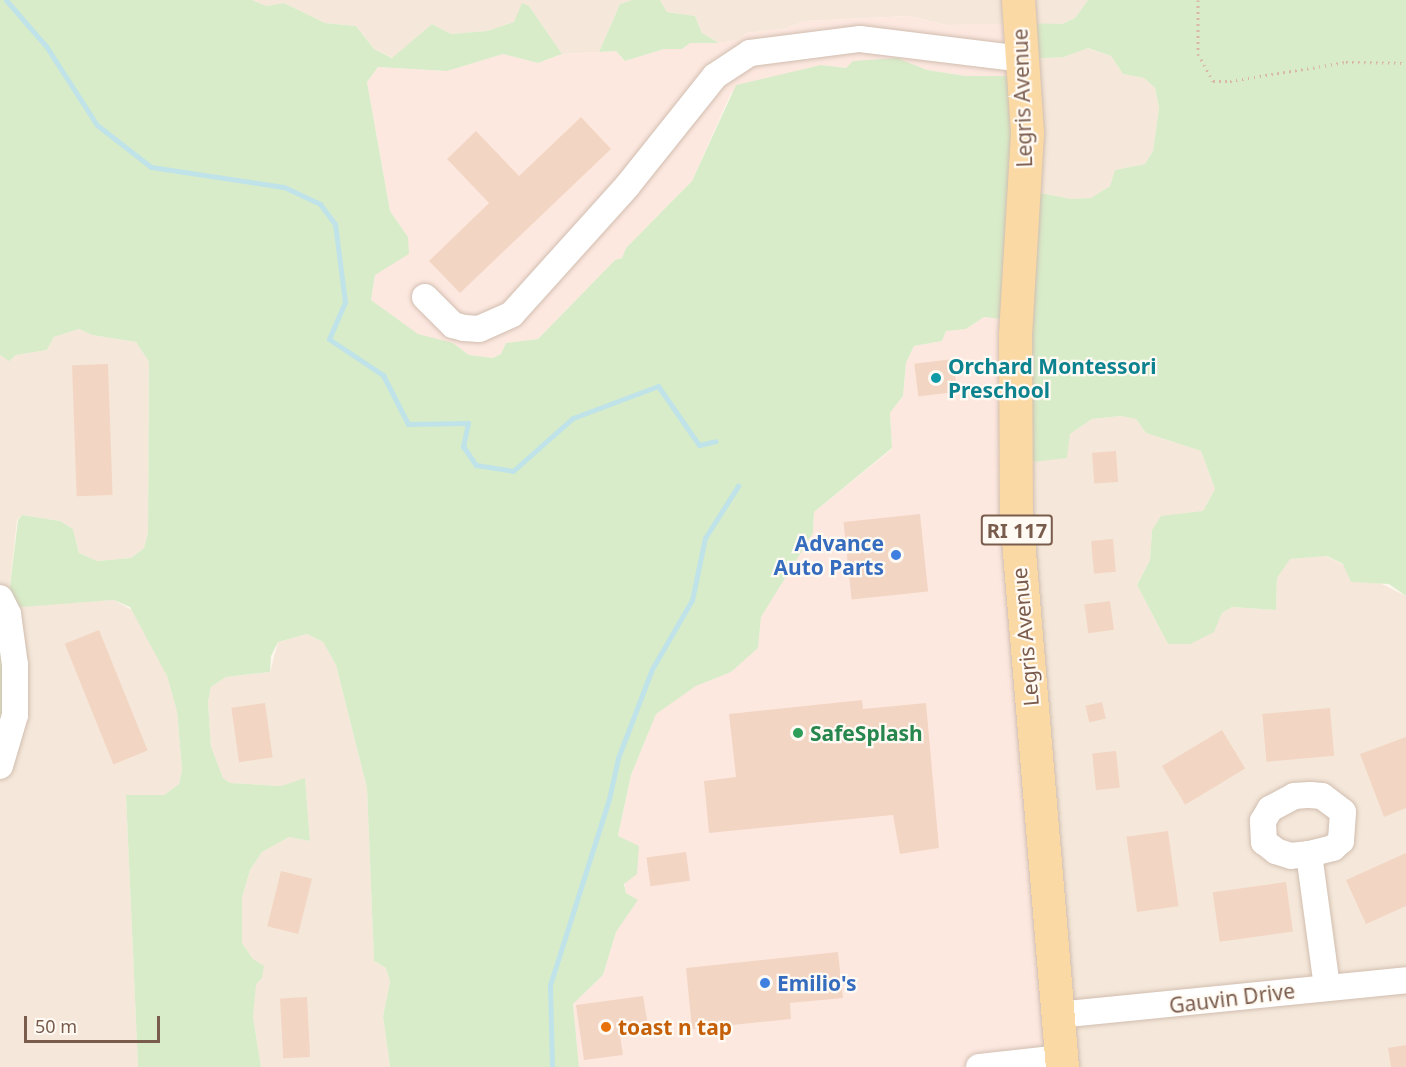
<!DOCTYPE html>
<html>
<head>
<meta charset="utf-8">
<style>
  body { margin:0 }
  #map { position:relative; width:1406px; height:1067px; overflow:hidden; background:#fdf6ec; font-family:"Noto Sans",sans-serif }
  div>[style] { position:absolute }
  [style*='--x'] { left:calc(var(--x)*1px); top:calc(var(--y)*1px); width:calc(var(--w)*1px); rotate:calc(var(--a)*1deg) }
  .residential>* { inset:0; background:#f5e8da }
  .commercial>* { inset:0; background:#fde8e0 }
  .green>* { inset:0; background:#d8ecc9 }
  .stream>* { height:5px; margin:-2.5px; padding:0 2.5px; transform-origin:2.5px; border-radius:2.5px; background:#bfe3e8 }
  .building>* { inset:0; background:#f3d5c3; transform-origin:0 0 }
  .path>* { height:3px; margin-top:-1.5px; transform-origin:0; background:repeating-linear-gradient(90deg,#d9b8a5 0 1.5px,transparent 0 6px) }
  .roads { filter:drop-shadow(0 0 2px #d1beb0) drop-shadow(0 0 2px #d1beb0) }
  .minor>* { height:26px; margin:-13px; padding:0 13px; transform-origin:13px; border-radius:13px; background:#fff }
  .major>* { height:33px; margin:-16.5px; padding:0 16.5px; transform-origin:16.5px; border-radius:16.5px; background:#fbd9a5 }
  .dots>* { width:16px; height:16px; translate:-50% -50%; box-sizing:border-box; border:3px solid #fffaf3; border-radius:50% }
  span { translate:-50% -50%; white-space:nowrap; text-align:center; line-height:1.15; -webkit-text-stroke:4.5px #fffaf3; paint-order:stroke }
  .shield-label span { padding:2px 4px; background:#fffaf3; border:2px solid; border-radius:4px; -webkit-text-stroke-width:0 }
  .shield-label { font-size:20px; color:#7a5c4d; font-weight:700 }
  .street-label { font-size:21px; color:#7a5c4d }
  .culture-label { font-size:21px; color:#0d838f; font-weight:700 }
  .left { translate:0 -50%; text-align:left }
  .shop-label { font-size:21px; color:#366cbe; font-weight:700 }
  .right { translate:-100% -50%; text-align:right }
  .leisure-label { font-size:21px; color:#27864d; font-weight:700 }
  .food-label { font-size:21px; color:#c56008; font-weight:700 }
  .scale { position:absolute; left:24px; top:1016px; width:136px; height:27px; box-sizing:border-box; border:3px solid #7a5c4d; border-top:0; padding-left:8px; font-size:18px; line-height:21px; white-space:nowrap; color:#7a5c4d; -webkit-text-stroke:4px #fffaf3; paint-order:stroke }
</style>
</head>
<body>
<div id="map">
  <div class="residential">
    <i style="clip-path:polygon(252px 0,632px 0,620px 4px,599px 52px,562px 54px,529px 6px,514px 22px,487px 31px,451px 34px,432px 24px,393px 58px,374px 49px,356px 26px,325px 23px,284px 3px,266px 6px)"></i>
    <i style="clip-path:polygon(660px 0,1088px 0,1075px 18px,1062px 24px,946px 25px,909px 16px,805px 21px,784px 29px,746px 33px,738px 40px,719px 43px,702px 33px,695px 16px,667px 12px)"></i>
    <i style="clip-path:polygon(1087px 48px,1111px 56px,1123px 74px,1144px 78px,1155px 88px,1159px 108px,1153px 151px,1145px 164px,1115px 170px,1110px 186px,1091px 198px,1071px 199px,1031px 191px,1026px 59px,1064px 57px)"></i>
    <i style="clip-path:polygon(79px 329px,92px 335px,136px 342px,149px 362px,148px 533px,144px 548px,131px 558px,97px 561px,79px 553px,73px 529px,60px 521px,22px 515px,17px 520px,8px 603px,0 594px,0 355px,9px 360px,16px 355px,47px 350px,54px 337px)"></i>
    <i style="clip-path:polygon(1121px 416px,1136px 419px,1146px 433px,1201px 451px,1215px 489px,1203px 511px,1152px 530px,1150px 560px,1137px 585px,1168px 644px,1215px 628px,1222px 613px,1232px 607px,1276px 610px,1277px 578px,1289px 559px,1326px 556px,1406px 596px,1406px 1067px,1072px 1067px,1024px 463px,1067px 445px,1070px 434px,1092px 419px)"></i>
    <i style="clip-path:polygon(114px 600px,137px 613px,167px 676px,177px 710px,182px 770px,179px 784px,164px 795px,126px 795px,138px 1067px,0 1067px,0 770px,8px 607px)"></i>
    <i style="clip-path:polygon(307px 634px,323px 642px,336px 665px,367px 788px,374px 961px,386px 968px,390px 982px,383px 1016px,390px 1067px,261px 1067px,253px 1017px,253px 959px,242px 943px,242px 898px,250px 870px,262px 852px,289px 837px,310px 841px,305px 779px,281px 786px,230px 783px,223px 778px,211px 748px,208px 702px,211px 687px,226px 677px,270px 672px,278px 642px)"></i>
  </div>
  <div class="commercial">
    <i style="clip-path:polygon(909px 16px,946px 25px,1021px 23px,1023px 76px,966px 76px,927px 70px,897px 58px,846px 68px,821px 65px,731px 93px,692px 181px,626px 248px,622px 258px,615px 260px,538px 339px,506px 343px,501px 354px,493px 358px,469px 355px,453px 343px,418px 335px,371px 300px,375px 275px,408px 237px,390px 211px,367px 82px,378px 67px,447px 71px,503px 54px,538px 63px,562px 54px,616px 51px,625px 61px,664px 49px,682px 49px,690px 43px,725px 42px,738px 40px,746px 33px,784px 29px,805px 21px)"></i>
    <i style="clip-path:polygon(984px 317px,1019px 321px,1072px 1067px,579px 1067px,573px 1004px,603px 975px,616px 932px,637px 900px,626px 893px,618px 837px,631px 775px,656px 713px,696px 686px,731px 672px,758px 646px,761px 617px,813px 533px,814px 512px,892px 449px,890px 413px,903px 396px,906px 363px,914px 346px,942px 341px,946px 331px,966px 329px)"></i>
  </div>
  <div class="green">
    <i style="clip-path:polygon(0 0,252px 0,266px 6px,284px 3px,325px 23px,356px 26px,374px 49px,392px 58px,432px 24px,451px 34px,487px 31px,514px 22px,522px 3px,529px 6px,562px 54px,538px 63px,503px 54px,447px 71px,378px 67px,367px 82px,390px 211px,408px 237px,409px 254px,375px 275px,371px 300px,418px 334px,453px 343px,469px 355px,493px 358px,501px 354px,506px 343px,538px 339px,615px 260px,622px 258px,626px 248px,692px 181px,736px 85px,821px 65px,846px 68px,853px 61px,897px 58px,927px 70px,966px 76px,1023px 76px,1031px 191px,1071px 199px,1091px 198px,1110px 186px,1115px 170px,1145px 164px,1153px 151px,1159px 108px,1155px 88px,1144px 78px,1123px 74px,1111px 56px,1088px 48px,1064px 57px,1026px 59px,1021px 23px,1062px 24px,1075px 18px,1088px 0,1406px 0,1406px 596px,1389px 584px,1351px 582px,1343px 564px,1327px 556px,1290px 559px,1277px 578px,1276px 610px,1232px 607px,1222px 613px,1214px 632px,1190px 644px,1168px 644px,1137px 585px,1150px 560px,1152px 530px,1161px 516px,1203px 511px,1215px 489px,1201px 451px,1146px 433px,1136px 419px,1121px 416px,1092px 419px,1070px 434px,1067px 458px,1024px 463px,1018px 321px,984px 317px,966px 329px,946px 331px,942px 341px,914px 346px,906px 363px,903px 396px,890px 413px,892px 448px,814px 512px,813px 533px,761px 617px,758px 648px,731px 672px,696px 686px,656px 714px,631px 775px,618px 836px,639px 846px,637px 874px,624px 884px,626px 893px,638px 900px,616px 932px,603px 975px,573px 1004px,579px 1067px,390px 1067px,383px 1016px,390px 982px,386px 968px,374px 961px,367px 788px,336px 665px,323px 642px,307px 634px,278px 642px,271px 656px,270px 672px,226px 677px,211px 687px,208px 702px,211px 747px,223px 778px,230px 783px,281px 786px,305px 778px,310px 841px,289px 837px,262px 852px,250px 870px,242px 898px,242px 943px,253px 959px,264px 966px,262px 978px,256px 984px,253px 1017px,261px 1067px,138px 1067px,126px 795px,164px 795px,179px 784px,182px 770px,177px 711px,167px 676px,130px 607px,114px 600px,8px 608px,0 770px,0 594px,8px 602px,18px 520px,22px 515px,60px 521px,73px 529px,79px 553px,97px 561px,131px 558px,144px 548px,148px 533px,149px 362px,136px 342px,92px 335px,79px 329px,54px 337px,47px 350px,16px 355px,9px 361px,0 355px)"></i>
    <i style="clip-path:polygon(632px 0,660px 0,667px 12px,695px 16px,702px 33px,719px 43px,690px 43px,682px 49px,664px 49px,625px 61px,616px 51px,599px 52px,620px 4px)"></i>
  </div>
  <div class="stream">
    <i style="--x:6;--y:0;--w:61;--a:49"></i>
    <i style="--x:46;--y:46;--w:94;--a:57.2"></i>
    <i style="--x:97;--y:125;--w:68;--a:37.9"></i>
    <i style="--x:151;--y:167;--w:134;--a:8.6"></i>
    <i style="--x:284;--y:187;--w:40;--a:25"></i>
    <i style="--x:320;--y:204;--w:25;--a:53"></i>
    <i style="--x:335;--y:224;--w:79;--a:82.7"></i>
    <i style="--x:345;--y:302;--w:40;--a:113.4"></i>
    <i style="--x:329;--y:339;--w:65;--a:33.7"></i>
    <i style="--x:383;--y:375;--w:55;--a:63"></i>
    <i style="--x:408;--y:424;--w:60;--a:-1"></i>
    <i style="--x:468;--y:423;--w:24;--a:102"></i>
    <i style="--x:463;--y:446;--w:23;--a:56"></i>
    <i style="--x:476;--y:465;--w:37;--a:9"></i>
    <i style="--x:513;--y:471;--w:80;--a:-41.5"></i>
    <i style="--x:573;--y:418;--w:91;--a:-20.6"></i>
    <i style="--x:658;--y:386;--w:72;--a:55.2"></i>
    <i style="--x:699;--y:445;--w:17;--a:-13"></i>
    <i style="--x:552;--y:1067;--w:82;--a:-91.4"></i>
    <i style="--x:550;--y:985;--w:195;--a:-72.4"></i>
    <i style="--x:609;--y:799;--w:42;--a:-77.6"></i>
    <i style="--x:618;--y:758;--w:95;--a:-69.1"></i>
    <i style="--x:652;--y:669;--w:80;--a:-59.9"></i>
    <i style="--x:692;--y:600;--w:63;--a:-78.2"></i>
    <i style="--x:705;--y:538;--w:62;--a:-57.6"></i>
  </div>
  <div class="building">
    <i style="clip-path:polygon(581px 117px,611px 149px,460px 293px,429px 261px,489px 203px,447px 159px,476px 131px,519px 176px)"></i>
    <i style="left:953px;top:359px;width:33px;height:39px;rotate:83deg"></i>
    <i style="left:108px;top:364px;width:131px;height:36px;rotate:88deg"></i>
    <i style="left:1116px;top:451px;width:31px;height:24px;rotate:86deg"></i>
    <i style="left:920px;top:514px;width:78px;height:77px;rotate:84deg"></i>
    <i style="left:1113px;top:539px;width:33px;height:22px;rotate:85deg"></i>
    <i style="left:1110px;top:601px;width:29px;height:26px;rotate:82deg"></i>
    <i style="left:99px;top:630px;width:130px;height:37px;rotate:68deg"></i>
    <i style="clip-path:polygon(862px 700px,863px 709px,926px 703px,939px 848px,900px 854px,893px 815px,709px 833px,704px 781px,736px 777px,729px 714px)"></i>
    <i style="left:1102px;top:702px;width:17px;height:17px;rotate:77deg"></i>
    <i style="left:265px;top:703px;width:55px;height:34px;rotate:82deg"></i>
    <i style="left:1330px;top:708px;width:48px;height:68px;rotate:85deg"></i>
    <i style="left:1222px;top:730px;width:45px;height:70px;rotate:59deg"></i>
    <i style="clip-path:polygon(1406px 737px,1406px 808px,1384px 817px,1360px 754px)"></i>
    <i style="left:1116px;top:751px;width:37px;height:24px;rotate:84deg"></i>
    <i style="left:1168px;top:831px;width:76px;height:42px;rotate:82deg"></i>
    <i style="left:686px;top:852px;width:29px;height:40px;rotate:82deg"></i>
    <i style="clip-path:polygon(1406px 853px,1406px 906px,1366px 924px,1346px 880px)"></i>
    <i style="left:281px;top:871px;width:32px;height:57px;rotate:14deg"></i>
    <i style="left:1286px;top:882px;width:50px;height:74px;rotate:82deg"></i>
    <i style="clip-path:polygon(838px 952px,843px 998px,790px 1003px,791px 1019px,692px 1029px,686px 968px)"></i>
    <i style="clip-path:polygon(643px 996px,648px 1025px,619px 1029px,623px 1055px,584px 1060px,576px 1005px)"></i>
    <i style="left:307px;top:997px;width:60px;height:27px;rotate:87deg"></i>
    <i style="clip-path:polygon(1406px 1045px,1406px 1067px,1391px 1067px,1388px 1048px)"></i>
  </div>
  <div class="path">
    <i style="--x:1198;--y:0;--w:54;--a:90"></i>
    <i style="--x:1198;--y:54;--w:31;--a:61"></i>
    <i style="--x:1213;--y:81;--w:17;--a:0"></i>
    <i style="--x:1230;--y:81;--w:118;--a:-9.3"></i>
    <i style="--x:1346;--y:62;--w:60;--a:1"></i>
  </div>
  <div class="roads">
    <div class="minor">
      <i style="--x:425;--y:297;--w:40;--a:45"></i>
      <i style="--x:453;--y:325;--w:11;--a:15"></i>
      <i style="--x:464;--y:328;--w:15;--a:4"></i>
      <i style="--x:479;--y:329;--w:36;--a:-24"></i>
      <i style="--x:512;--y:314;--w:173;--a:-48"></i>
      <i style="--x:628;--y:185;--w:139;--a:-51.4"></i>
      <i style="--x:715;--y:76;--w:42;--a:-33.3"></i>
      <i style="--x:750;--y:53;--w:111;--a:-7.3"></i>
      <i style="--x:860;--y:39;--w:163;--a:7"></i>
      <i style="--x:0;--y:598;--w:18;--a:63"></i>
      <i style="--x:8;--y:614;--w:51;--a:82.2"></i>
      <i style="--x:15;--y:665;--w:50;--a:90"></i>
      <i style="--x:15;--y:715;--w:53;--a:106.4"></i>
      <i style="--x:1309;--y:854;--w:18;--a:174"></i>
      <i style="--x:1291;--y:856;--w:16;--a:-162"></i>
      <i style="--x:1276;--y:851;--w:15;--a:-143"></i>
      <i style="--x:1264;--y:842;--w:21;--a:-93"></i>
      <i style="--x:1263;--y:821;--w:14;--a:-60"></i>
      <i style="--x:1270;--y:809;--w:27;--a:-28"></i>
      <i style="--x:1294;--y:796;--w:16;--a:-4"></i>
      <i style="--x:1310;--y:795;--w:12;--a:5"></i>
      <i style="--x:1322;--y:796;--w:26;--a:37"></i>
      <i style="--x:1343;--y:812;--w:29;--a:94"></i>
      <i style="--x:1341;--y:841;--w:11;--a:139"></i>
      <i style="--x:1333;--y:848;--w:25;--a:166"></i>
      <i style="--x:1309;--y:854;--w:134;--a:82.3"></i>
      <i style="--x:1058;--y:1015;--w:350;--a:-5.7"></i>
      <i style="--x:979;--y:1067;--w:81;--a:-6.3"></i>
    </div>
    <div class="major">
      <i style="--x:1018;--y:0;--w:133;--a:86.1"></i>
      <i style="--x:1027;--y:133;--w:202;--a:93.4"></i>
      <i style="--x:1015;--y:335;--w:181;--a:89.7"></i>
      <i style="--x:1016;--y:516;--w:553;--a:85.23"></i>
    </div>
  </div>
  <div class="dots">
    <i style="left:936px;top:378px;background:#0f9aa8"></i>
    <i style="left:896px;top:555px;background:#3f7fe0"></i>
    <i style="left:798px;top:733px;background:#2e9e5b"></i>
    <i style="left:765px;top:983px;background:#3f7fe0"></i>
    <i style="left:606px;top:1027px;background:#e8710a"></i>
  </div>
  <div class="shield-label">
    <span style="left:1017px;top:530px">RI 117</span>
  </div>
  <div class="street-label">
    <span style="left:1022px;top:98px;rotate:-92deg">Legris Avenue</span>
    <span style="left:1025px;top:637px;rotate:-95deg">Legris Avenue</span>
    <span style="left:1232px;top:998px;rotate:-7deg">Gauvin Drive</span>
  </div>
  <div class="culture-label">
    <span class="left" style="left:948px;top:378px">Orchard Montessori<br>Preschool</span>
  </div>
  <div class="shop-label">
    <span class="right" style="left:884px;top:555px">Advance<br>Auto Parts</span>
    <span class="left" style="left:777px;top:983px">Emilio's</span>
  </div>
  <div class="leisure-label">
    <span class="left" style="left:810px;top:733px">SafeSplash</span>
  </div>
  <div class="food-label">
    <span class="left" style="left:618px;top:1027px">toast n tap</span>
  </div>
  <div class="scale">50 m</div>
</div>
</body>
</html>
